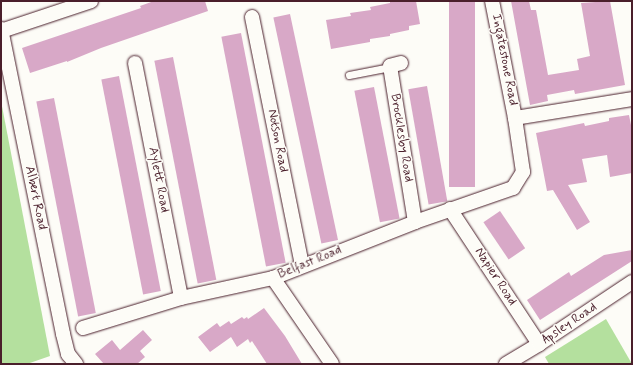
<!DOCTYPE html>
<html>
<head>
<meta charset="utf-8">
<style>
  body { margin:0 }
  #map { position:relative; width:633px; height:365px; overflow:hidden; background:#fdfcf7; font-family:Mynerve,sans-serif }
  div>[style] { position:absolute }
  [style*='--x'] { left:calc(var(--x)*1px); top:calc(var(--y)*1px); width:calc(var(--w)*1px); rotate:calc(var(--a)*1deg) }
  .green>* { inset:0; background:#b4e09e }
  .building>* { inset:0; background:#d8a8c7; transform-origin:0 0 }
  .roads { filter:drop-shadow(0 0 1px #4a1f2b) drop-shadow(0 0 1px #4a1f2b) }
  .lane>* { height:7px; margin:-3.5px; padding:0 3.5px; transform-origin:3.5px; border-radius:3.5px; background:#fdfcf7 }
  .street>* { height:14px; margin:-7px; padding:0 7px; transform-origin:7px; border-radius:7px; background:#fdfcf7 }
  span { translate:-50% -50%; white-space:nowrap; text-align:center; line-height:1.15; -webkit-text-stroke:3px #fdfcf7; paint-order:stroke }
  .street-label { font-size:13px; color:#4a1f2b }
  .frame { position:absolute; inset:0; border:2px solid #4a1f2b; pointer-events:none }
</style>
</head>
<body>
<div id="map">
  <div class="green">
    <i style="clip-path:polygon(1px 101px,50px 356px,27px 364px,1px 364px)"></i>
    <i style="clip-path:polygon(606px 319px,632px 364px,549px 364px,545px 357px)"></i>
  </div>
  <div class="building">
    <i style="clip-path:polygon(154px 1px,205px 1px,208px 11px,101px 48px,67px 62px,67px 61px,30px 73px,22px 48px,141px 8px,140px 6px)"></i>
    <i style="clip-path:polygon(390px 1px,416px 1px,420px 24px,409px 26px,409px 30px,390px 34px,390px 36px,370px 39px,370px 42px,331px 49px,326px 20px,351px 16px,350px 13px,371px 10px,370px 7px,390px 3px)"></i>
    <i style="left:449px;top:1px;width:26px;height:186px"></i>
    <i style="clip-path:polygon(511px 1px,529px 1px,531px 10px,536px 10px,548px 75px,579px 70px,577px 59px,590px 56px,581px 3px,610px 1px,625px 85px,575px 94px,574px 90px,547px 95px,548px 101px,530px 105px)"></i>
    <i style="left:290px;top:14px;width:231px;height:17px;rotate:78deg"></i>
    <i style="left:241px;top:33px;width:234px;height:20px;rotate:79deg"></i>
    <i style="left:173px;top:57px;width:227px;height:19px;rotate:79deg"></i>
    <i style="left:119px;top:76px;width:219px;height:18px;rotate:79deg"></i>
    <i style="left:427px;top:86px;width:117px;height:19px;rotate:80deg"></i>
    <i style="left:374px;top:87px;width:134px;height:20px;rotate:79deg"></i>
    <i style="left:54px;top:98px;width:219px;height:18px;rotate:79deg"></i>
    <i style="clip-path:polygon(629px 115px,632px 130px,632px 173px,610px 177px,607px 155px,582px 159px,587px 182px,568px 185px,590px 222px,577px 230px,553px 190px,547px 191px,536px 133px,584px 123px,585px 126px,609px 121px,609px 118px)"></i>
    <i style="left:500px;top:211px;width:45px;height:20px;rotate:56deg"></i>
    <i style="clip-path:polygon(632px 250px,632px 261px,540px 320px,527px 300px,569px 272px,571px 276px,604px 255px)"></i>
    <i style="clip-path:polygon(264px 308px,285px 336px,302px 364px,267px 364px,252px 341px,250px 343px,248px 339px,237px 347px,231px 337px,210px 352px,198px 337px,217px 323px,220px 327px,229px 321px,231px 324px,242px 317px,244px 319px,247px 317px,248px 319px)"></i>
    <i style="clip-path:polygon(143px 330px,152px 340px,140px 351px,145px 357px,137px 364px,104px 364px,95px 354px,112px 340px,120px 350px)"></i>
  </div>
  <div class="roads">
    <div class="lane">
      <i style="--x:349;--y:75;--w:42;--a:-11"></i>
    </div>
    <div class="street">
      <i style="--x:252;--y:17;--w:253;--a:78.6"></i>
      <i style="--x:1;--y:29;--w:311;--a:78.5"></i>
      <i style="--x:63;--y:334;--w:21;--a:76"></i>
      <i style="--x:68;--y:354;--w:13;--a:51"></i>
      <i style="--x:1;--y:31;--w:95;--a:-18.4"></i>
      <i style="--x:135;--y:63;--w:239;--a:78.9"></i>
      <i style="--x:401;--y:63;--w:11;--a:165"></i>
      <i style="--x:390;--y:66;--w:158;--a:80.9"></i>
      <i style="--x:515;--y:118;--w:119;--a:-9.2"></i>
      <i style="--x:450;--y:209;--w:162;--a:56.6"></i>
      <i style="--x:273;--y:278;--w:104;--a:55.5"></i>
      <i style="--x:83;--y:328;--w:102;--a:-17"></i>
      <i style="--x:181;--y:298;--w:94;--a:-12.3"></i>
      <i style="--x:273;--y:278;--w:153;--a:-21.5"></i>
      <i style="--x:415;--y:222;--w:104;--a:-19.1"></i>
      <i style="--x:513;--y:188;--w:19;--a:-58"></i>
      <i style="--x:523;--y:172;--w:55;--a:-98.4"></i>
      <i style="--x:515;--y:118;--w:119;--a:-101.1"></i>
      <i style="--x:506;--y:364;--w:39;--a:-31"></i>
      <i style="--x:539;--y:344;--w:112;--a:-33.7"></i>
    </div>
  </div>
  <div class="street-label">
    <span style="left:504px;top:60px;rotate:79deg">Ingatestone Road</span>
    <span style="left:401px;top:138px;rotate:81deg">Brocklesby Road</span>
    <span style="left:277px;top:141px;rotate:79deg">Notson Road</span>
    <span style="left:158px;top:180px;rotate:79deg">Aylett Road</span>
    <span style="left:35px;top:198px;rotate:78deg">Albert Road</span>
    <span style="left:310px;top:263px;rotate:-22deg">Belfast Road</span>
    <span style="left:495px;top:277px;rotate:57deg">Napier Road</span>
    <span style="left:570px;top:324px;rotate:-34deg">Apsley Road</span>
  </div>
  <div class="frame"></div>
</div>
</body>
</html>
